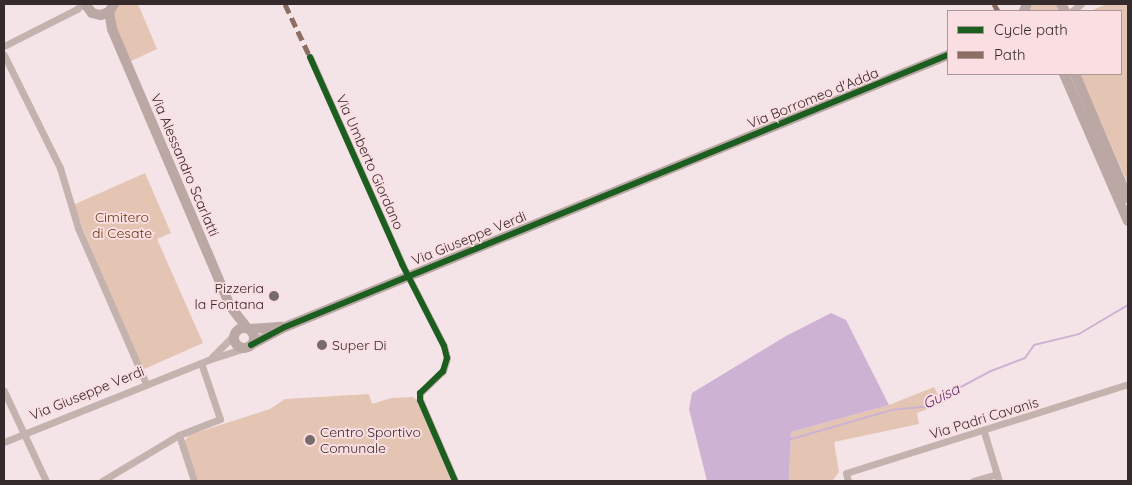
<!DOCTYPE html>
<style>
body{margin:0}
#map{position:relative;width:1132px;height:485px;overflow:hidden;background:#f5e4e7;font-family:Quicksand,sans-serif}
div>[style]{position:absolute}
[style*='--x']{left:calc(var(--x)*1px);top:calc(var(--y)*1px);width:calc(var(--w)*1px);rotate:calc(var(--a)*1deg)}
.green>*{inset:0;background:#e4c5b4}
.water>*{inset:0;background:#ceb2d4}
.stream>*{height:2px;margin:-1px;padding:0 1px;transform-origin:1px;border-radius:1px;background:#ceb2d4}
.street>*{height:7px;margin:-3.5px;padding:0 3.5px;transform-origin:3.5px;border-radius:3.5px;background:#c4b2af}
.secondary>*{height:10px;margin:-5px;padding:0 5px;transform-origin:5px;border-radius:5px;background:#bba8a5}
.secondary>.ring{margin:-5px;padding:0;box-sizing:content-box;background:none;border:10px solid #bba8a5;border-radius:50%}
.quiet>*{height:5px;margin-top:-2.5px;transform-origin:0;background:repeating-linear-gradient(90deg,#8d6e63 0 10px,transparent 0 15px)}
.cycleway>*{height:6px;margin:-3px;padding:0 3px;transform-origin:3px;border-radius:3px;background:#1b5e20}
.dots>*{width:14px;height:14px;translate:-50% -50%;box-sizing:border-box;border:2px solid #fbdee2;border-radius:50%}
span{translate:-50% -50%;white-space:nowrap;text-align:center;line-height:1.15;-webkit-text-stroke:4px #fbdee2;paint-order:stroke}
.street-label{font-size:14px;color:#352a2c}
.park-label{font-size:14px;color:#65370b}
.poi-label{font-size:14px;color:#352a2c}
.right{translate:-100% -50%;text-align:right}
.left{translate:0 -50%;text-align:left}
.water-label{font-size:15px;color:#562d67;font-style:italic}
.frame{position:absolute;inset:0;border:5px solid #352a2c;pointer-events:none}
.legend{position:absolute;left:947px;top:10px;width:175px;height:65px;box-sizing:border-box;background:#fbdee2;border:1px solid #ac9699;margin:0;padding:6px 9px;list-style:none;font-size:15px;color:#352a2c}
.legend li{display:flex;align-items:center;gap:10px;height:25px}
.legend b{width:25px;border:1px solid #ac9699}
</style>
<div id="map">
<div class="green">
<i style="clip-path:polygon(110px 4px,138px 4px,157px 49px,125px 64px)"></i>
<i style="clip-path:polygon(1033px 4px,1056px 4px,1060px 11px,1029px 11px)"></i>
<i style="clip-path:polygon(1107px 4px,1128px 4px,1128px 184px,1080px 74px,1121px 74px,1121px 11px,1090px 11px)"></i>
<i style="clip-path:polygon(145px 173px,171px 233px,157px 239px,203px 343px,142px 370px,73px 205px)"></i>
<i style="clip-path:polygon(934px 387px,943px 403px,917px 413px,919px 424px,834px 442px,839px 472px,832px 481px,789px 481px,791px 432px,889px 405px)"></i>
<i style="clip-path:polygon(369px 394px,372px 404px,391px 398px,413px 397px,417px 400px,452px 481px,198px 481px,184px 442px,189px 435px,270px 409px,285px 399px)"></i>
</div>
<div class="water">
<i style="clip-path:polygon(831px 313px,846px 320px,889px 405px,791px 432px,789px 481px,707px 481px,689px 409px,692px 393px,786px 336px)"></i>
</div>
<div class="stream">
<i style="--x:788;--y:440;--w:108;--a:-16.1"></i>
<i style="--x:892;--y:410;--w:31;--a:-6"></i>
<i style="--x:923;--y:407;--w:77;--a:-27.9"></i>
<i style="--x:991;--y:371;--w:36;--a:-21"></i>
<i style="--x:1025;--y:358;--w:16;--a:-55"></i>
<i style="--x:1034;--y:345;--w:46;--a:-13.7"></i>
<i style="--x:1079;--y:334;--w:57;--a:-30.6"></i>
</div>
<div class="street">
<i style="--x:1072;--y:11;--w:11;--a:-38"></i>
<i style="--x:4;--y:46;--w:82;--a:-26.9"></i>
<i style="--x:77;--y:9;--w:7;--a:-45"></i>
<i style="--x:4;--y:55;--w:126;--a:63.6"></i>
<i style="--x:60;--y:168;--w:63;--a:73.3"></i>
<i style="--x:78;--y:228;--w:170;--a:66.4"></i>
<i style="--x:310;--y:57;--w:227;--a:66"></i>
<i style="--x:402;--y:264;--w:92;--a:62.9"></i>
<i style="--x:444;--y:346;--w:12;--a:76"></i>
<i style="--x:447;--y:358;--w:14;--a:107"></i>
<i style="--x:443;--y:371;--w:32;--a:136"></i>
<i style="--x:420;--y:393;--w:7;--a:90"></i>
<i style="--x:420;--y:400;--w:88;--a:66.6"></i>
<i style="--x:212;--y:357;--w:30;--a:-45"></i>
<i style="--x:4;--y:391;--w:99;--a:65"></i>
<i style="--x:984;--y:432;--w:51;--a:73"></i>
<i style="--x:179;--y:435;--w:48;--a:71.9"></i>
<i style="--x:4;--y:442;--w:220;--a:-21.9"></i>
<i style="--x:208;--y:360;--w:39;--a:-18"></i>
<i style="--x:102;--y:481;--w:90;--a:-30.9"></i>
<i style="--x:179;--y:435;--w:44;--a:-21.3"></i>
<i style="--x:220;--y:419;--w:59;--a:-108.7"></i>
<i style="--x:848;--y:481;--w:8;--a:-104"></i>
<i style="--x:846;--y:473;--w:296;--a:-17.5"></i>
<i style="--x:973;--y:481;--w:25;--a:-16"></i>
</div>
<div class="secondary">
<i style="--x:85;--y:4;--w:11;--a:52"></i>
<i style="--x:92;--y:13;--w:9;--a:13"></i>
<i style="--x:101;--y:15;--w:9;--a:-21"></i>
<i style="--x:109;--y:12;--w:9;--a:-58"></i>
<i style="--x:1061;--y:4;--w:8;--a:60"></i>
<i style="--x:1024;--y:11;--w:8;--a:-67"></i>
<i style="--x:109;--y:12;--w:17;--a:80"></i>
<i style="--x:112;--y:29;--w:301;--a:66.9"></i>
<i style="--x:230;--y:306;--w:28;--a:52"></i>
<i style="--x:1064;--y:74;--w:160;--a:66.5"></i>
<i style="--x:1075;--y:74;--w:135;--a:66.9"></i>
<i class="ring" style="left:234px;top:328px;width:10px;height:10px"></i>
<i style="--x:250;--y:329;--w:32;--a:-4"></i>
<i style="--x:251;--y:345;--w:38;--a:-28"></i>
<i style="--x:285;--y:327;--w:717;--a:-22.31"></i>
</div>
<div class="quiet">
<i style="--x:285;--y:4;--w:59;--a:64.7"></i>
<i style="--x:994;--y:4;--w:8;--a:60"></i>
</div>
<div class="cycleway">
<i style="--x:310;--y:57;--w:227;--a:66"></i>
<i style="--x:402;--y:264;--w:92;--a:62.9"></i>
<i style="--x:444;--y:346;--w:12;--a:76"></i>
<i style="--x:447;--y:358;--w:14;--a:107"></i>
<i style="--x:443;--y:371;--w:32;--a:136"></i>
<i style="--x:420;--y:393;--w:7;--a:90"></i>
<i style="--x:420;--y:400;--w:88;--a:66.6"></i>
<i style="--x:251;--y:345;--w:38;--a:-28"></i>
<i style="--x:285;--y:327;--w:717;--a:-22.31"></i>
</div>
<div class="dots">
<i style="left:274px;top:296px;background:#786b6d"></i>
<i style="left:322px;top:345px;background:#786b6d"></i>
<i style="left:310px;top:440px;background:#786b6d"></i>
</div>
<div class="street-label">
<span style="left:813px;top:98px;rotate:-22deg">Via Borromeo d'Adda</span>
<span style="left:370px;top:162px;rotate:66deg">Via Umberto Giordano</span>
<span style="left:185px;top:165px;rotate:67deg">Via Alessandro Scarlatti</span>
<span style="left:469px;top:238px;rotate:-22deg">Via Giuseppe Verdi</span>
<span style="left:87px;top:393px;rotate:-22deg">Via Giuseppe Verdi</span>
<span style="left:984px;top:418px;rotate:-17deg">Via Padri Cavanis</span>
</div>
<div class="park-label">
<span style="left:122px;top:225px">Cimitero<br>di Cesate</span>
</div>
<div class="poi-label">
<span class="right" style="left:264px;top:296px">Pizzeria<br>la Fontana</span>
<span class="left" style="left:332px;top:345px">Super Di</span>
<span class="left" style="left:320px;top:440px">Centro Sportivo<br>Comunale</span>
</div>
<div class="water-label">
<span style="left:941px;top:396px;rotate:-26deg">Guisa</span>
</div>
<div class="frame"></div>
<ul class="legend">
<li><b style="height:6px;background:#1b5e20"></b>Cycle path</li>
<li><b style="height:6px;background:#8d6e63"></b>Path</li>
</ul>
</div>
